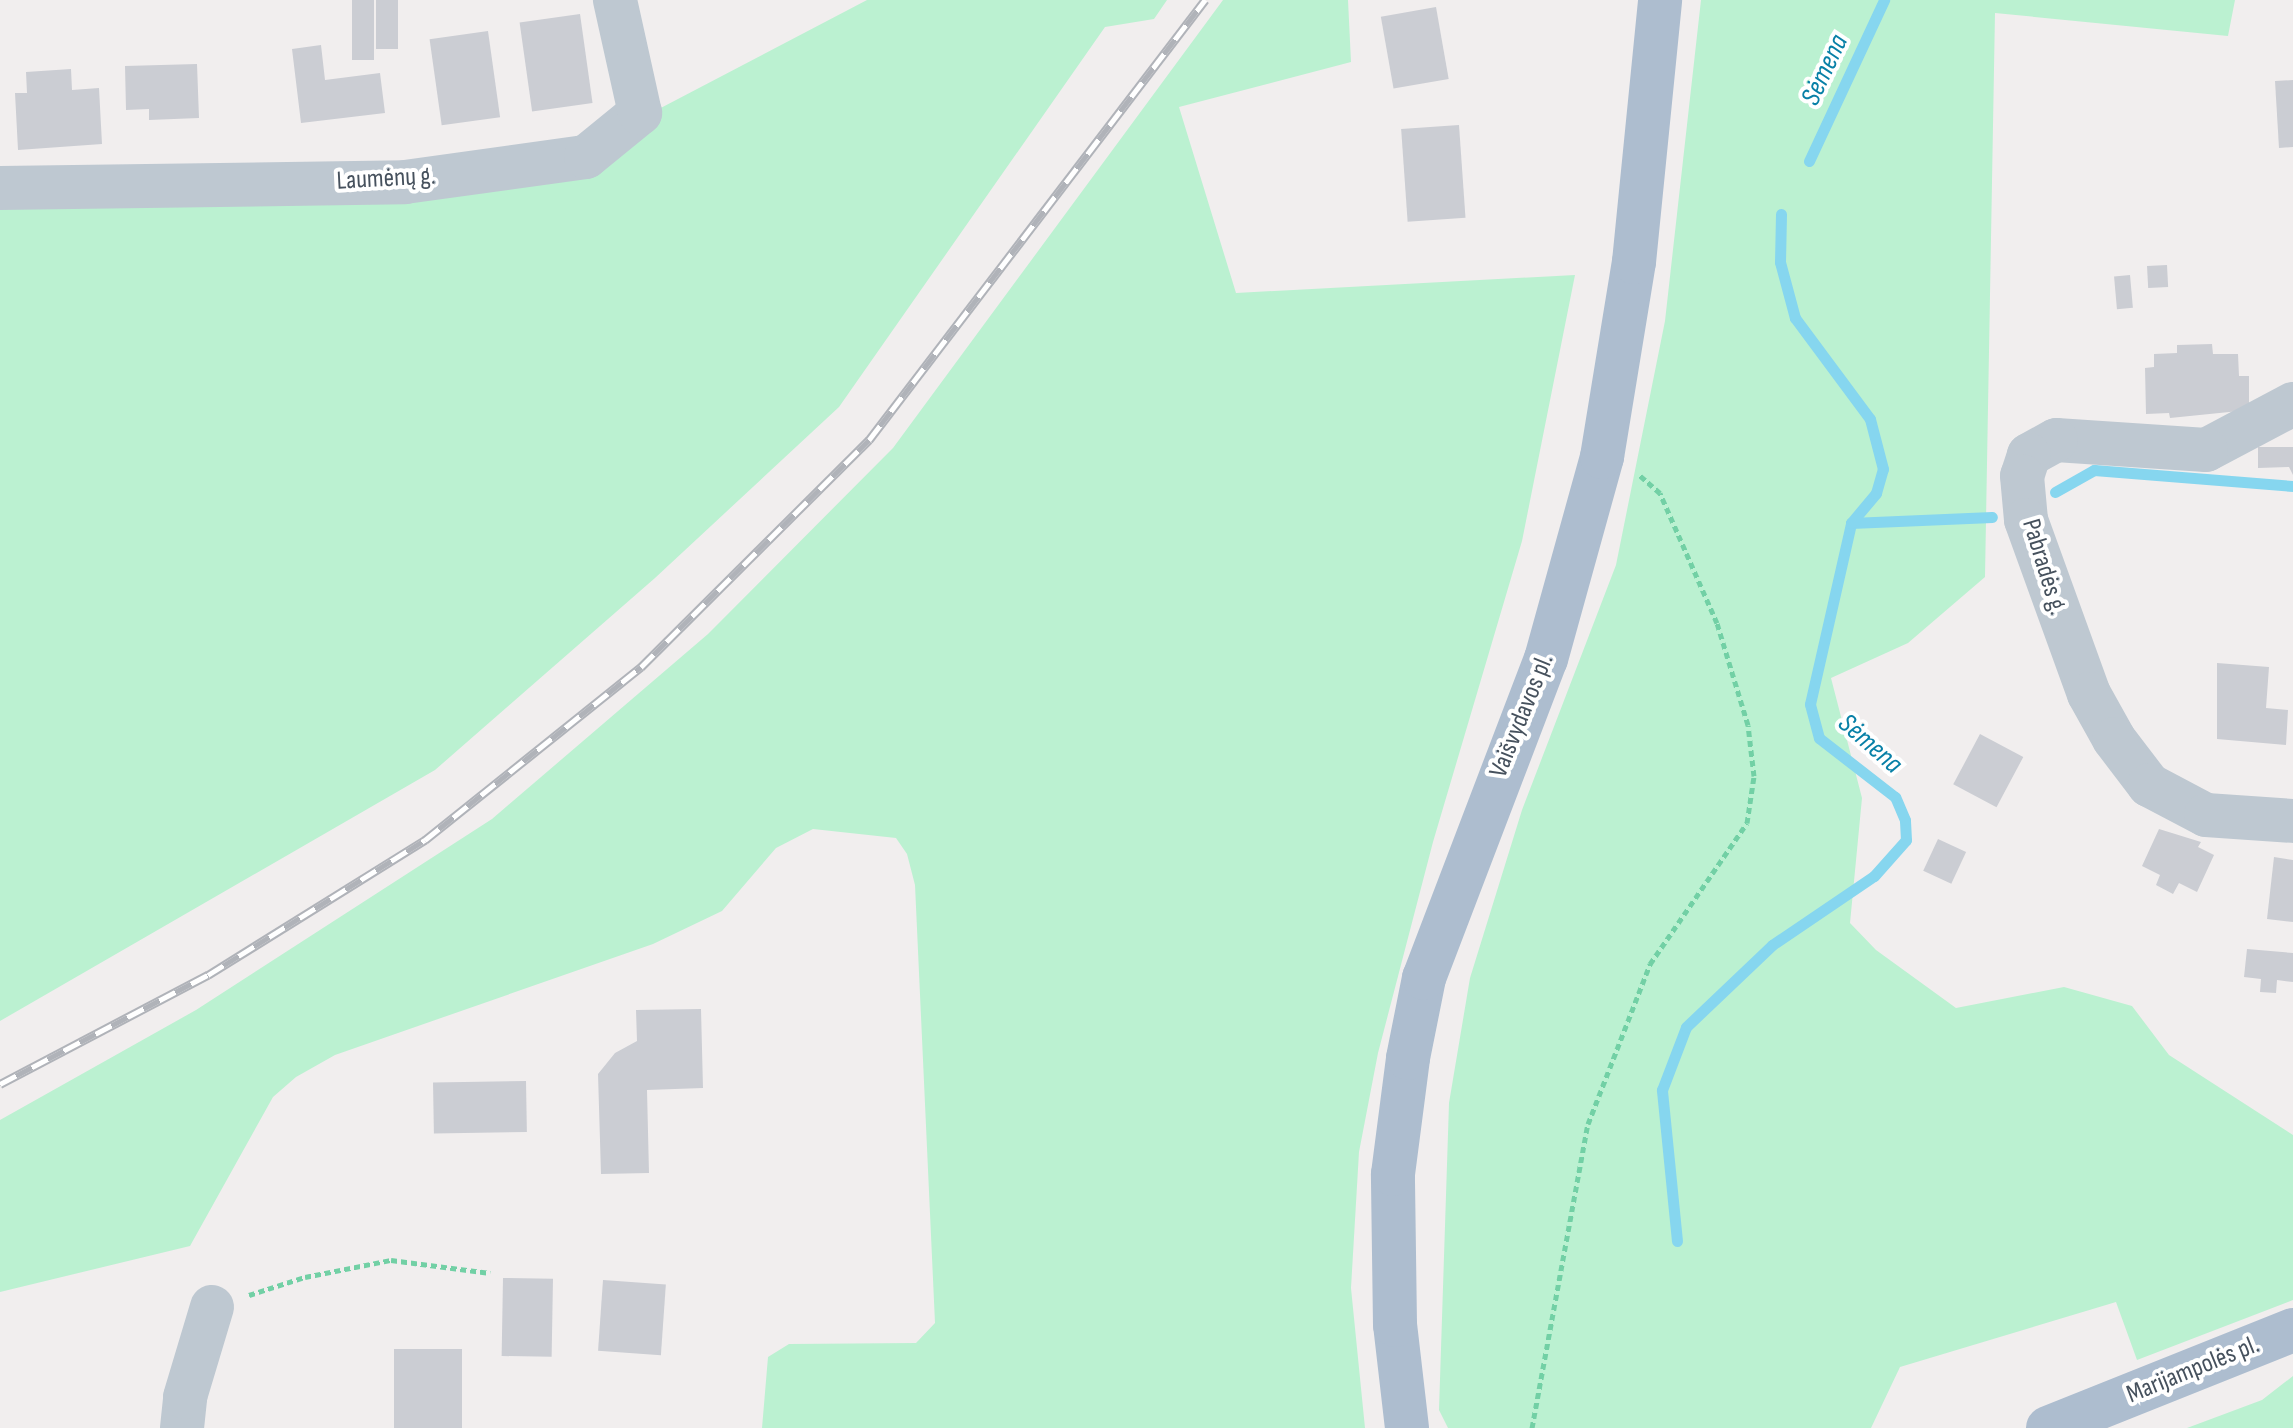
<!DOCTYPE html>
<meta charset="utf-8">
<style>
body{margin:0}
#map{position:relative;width:2293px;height:1428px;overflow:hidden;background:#f1eeee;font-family:"Sofia Sans Condensed",sans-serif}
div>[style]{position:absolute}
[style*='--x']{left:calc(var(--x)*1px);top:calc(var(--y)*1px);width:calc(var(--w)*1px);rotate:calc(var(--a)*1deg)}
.green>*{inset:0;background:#bbf1d1}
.stream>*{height:11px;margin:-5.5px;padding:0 5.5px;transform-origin:5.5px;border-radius:5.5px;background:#86d6ef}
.building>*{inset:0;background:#cbcdd3;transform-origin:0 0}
.path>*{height:5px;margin-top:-2.5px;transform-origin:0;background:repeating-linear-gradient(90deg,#72d0a5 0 6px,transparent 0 10px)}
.minor>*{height:44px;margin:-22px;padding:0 22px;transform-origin:22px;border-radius:22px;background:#bec8d1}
.major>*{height:44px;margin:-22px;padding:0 22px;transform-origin:22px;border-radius:22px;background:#adbdcf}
.rail>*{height:9px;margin-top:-4.5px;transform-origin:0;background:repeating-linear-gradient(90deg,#fff 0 18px,#b0b3b9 0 36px);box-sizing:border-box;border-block:2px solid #b0b3b9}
span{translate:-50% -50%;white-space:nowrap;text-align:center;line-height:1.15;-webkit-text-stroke:8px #fff;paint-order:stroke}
.street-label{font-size:26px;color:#46515d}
.water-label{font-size:28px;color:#0880a7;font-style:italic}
</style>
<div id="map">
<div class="green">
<i style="clip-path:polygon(867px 0,1167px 0,1154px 19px,1105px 27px,839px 407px,655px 578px,435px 770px,0 1021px,0 204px,375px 201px,655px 111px)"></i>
<i style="clip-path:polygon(1223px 0,1348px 0,1351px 62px,1179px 107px,1236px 293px,1575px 275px,1522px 541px,1433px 842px,1378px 1053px,1359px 1152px,1351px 1288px,1365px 1428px,762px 1428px,768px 1357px,789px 1344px,916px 1343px,935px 1323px,915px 885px,907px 854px,896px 838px,813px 829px,776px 848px,722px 911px,653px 944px,335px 1055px,296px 1077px,273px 1097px,190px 1246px,0 1292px,0 1120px,196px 1010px,492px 819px,708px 634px,893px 448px)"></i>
<i style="clip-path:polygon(1701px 0,2235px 0,2228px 36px,1995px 13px,1985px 577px,1908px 643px,1831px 678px,1862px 798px,1850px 923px,1876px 950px,1956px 1008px,2064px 987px,2132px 1006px,2169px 1055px,2293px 1135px,2293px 1300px,2137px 1360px,2116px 1302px,1900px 1367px,1871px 1428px,1448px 1428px,1439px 1410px,1449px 1103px,1470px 978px,1522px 810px,1616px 565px,1665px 321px)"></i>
<i style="clip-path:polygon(2293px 1376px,2293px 1428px,2187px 1428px,2262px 1400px)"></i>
</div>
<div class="stream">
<i style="--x:1809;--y:161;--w:178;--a:-65"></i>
<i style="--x:2055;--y:492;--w:45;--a:-29.4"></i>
<i style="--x:2094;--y:470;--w:200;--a:4.6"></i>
<i style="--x:1851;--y:523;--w:141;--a:-2.4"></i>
<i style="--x:1677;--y:1241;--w:152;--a:-95.7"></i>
<i style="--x:1662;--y:1090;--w:67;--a:-69.1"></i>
<i style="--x:1686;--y:1027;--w:119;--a:-43.6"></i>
<i style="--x:1772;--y:945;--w:123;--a:-34.1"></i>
<i style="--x:1874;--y:876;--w:48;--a:-48.4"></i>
<i style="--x:1906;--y:840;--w:20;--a:-93"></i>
<i style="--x:1905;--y:820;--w:25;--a:-113"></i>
<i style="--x:1895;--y:797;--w:96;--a:-142.2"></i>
<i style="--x:1819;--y:738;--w:35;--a:-105"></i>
<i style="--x:1810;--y:704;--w:186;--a:-77.2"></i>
<i style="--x:1851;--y:523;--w:39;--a:-50"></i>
<i style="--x:1876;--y:493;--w:25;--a:-74"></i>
<i style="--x:1883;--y:469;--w:52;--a:-104.6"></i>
<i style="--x:1870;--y:419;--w:126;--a:-126.6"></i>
<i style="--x:1795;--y:318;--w:58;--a:-105"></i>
<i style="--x:1780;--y:262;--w:48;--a:-88.8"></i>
</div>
<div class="building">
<i style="left:352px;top:0;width:22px;height:60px"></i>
<i style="left:376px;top:0;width:22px;height:49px"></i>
<i style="left:1436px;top:7px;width:73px;height:56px;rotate:80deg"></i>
<i style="left:580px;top:14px;width:90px;height:61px;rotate:82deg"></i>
<i style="left:488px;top:31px;width:87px;height:59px;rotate:82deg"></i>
<i style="clip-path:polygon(321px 45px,325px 80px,380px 73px,385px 113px,301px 123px,292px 49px)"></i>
<i style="clip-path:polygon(197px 64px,199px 118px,149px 120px,149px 109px,126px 110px,125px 66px)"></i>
<i style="clip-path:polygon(71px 69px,72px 90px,99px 88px,102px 144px,18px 150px,15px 93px,27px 93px,26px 72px)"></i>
<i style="clip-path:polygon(2293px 80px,2293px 147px,2279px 148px,2275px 81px)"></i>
<i style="left:1459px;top:125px;width:93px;height:58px;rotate:86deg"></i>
<i style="left:2167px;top:265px;width:22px;height:20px;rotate:87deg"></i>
<i style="left:2130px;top:275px;width:33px;height:16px;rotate:85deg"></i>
<i style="clip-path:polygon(2212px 344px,2213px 354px,2238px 354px,2239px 376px,2249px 376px,2249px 410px,2170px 418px,2169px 413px,2146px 414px,2145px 368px,2154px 367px,2154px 354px,2177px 353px,2177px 345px)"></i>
<i style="clip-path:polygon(2258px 447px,2293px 447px,2293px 475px,2289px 467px,2258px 468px)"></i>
<i style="clip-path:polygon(2217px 663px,2269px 667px,2266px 708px,2288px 710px,2286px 745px,2217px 739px)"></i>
<i style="left:1980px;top:734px;width:49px;height:57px;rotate:28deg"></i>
<i style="clip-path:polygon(2159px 829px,2201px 842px,2198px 847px,2214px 855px,2197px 892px,2179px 883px,2173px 894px,2156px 885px,2160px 875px,2142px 866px)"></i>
<i style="left:1938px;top:839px;width:31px;height:35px;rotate:25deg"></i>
<i style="clip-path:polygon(2274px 857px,2293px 860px,2293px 922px,2267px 919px)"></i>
<i style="clip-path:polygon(2247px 949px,2293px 953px,2293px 982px,2277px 980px,2276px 993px,2260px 992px,2261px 979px,2244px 977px)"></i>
<i style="clip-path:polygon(701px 1009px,703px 1088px,647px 1090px,649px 1173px,601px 1174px,598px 1074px,615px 1053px,637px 1041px,636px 1010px)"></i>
<i style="left:526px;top:1081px;width:51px;height:93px;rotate:89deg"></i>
<i style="left:503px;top:1278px;width:50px;height:78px;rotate:1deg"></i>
<i style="left:603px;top:1280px;width:63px;height:71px;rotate:4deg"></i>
<i style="left:394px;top:1349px;width:68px;height:79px"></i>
</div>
<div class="path">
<i style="--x:249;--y:1295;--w:59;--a:-17.8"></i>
<i style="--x:305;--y:1277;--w:88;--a:-11.2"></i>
<i style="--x:391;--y:1260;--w:100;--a:7.5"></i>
<i style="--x:1532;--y:1428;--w:309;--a:-79.6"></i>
<i style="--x:1588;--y:1124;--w:172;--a:-68.8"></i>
<i style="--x:1650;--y:964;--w:171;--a:-55.5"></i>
<i style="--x:1747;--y:823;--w:48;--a:-81.5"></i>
<i style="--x:1754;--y:776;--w:51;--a:-96.7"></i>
<i style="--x:1748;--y:725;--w:107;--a:-106.9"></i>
<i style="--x:1717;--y:623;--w:142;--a:-113.7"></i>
<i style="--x:1660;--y:493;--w:29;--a:-139"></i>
</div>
<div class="minor">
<i style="--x:0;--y:188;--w:405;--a:-0.8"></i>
<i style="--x:405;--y:182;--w:183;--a:-7.9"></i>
<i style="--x:586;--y:157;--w:70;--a:-39.2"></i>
<i style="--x:640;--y:113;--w:116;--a:-102.5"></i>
<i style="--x:2293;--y:404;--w:98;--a:152.1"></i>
<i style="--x:2206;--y:450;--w:150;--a:-176.2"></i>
<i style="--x:2056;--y:440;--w:31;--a:151"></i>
<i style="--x:2029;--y:455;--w:22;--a:108"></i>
<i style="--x:2022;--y:476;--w:44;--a:84.8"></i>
<i style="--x:2026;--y:520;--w:185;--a:70.1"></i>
<i style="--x:2089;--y:694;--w:51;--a:60.9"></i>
<i style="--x:2114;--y:739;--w:58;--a:52.7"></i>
<i style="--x:2149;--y:785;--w:64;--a:27.8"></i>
<i style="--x:2206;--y:815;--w:87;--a:3.9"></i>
<i style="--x:182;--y:1428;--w:31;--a:-84"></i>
<i style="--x:185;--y:1397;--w:94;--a:-73.3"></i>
</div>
<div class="major">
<i style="--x:1407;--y:1428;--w:104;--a:-96.6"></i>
<i style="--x:1395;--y:1325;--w:151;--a:-90.8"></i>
<i style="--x:1393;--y:1174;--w:117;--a:-82.6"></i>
<i style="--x:1408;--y:1058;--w:82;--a:-78.7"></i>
<i style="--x:1424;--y:978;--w:342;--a:-69.1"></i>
<i style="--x:1546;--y:659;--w:210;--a:-74.5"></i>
<i style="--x:1602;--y:457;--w:198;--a:-80.7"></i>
<i style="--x:1634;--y:262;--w:263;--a:-84.3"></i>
<i style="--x:2048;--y:1428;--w:264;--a:-21.8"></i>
</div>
<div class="rail">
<i style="--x:0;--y:1084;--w:235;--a:-27.7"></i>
<i style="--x:208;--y:975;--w:256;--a:-31.9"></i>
<i style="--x:425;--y:840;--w:277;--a:-38.7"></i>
<i style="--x:641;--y:667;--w:322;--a:-44.9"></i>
<i style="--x:869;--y:440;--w:554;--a:-52.63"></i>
</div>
<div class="street-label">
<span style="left:386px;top:179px;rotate:-3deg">Laumėnų g.</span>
<span style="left:2044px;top:567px;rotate:73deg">Pabradės g.</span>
<span style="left:1522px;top:716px;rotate:-68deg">Vaišvydavos pl.</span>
<span style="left:2193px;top:1370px;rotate:-22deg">Marijampolės pl.</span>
</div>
<div class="water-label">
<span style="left:1825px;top:70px;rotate:-65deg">Sėmena</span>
<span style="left:1870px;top:744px;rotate:41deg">Sėmena</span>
</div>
</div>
